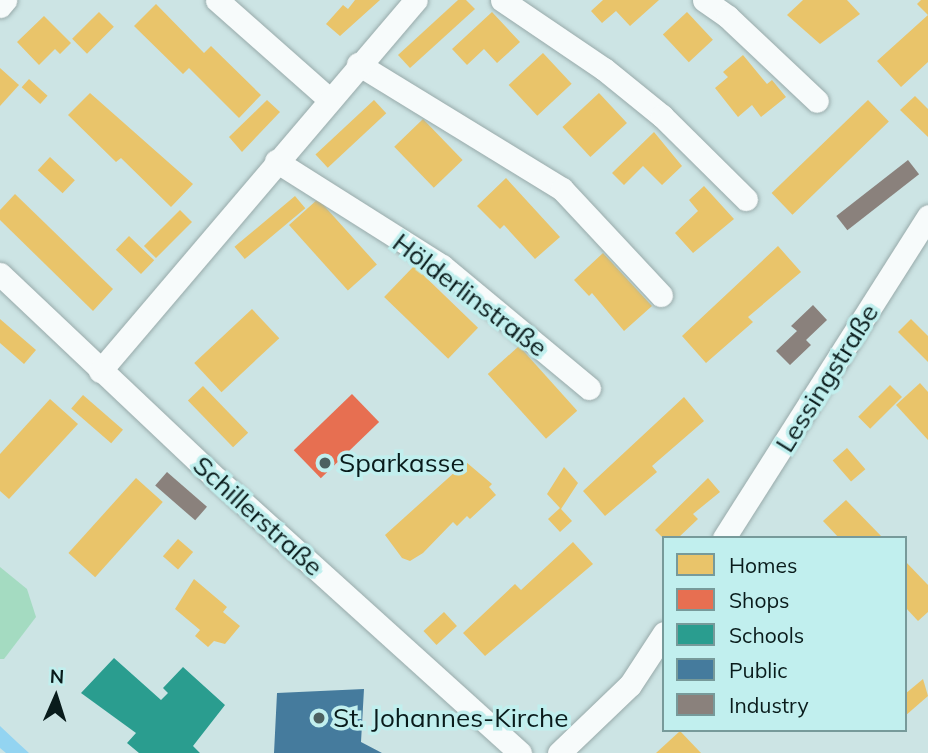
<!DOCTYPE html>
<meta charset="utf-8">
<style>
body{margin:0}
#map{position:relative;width:928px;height:753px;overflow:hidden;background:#cce4e4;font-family:Mulish,sans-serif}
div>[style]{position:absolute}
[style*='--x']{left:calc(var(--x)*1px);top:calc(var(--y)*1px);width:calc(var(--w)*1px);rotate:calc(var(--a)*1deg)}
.green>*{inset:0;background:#a4dbc1}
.water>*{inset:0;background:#93d4f1}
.homes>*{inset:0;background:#e9c46a;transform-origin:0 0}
.shops>*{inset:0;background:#e76f51;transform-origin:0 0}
.schools>*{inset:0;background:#2a9d8f}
.public>*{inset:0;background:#457b9d}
.industry>*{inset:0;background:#8a817c;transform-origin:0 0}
.roads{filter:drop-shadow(0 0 2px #98aaaa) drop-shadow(0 0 2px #98aaaa)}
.street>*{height:23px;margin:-11.5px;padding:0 11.5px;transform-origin:11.5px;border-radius:11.5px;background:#f7fbfb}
.dots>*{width:19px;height:19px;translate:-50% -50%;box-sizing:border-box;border:4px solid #c1efee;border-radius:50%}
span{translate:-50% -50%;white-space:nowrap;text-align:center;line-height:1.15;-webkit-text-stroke:7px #c1efee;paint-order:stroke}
.street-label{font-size:26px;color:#091b1b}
.poi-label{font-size:26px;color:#091b1b}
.left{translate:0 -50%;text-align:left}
.legend{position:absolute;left:662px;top:536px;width:245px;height:196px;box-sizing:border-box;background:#c1efee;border:2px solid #779a9a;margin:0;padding:9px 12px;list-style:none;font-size:21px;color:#091b1b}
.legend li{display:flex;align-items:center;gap:14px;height:35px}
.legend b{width:35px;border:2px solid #779a9a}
.north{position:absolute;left:21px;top:662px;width:70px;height:70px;-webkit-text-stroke:5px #c1efee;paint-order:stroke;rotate:3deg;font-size:19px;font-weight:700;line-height:28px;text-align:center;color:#091b1b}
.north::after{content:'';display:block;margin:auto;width:24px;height:32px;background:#091b1b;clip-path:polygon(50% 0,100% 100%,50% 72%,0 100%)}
</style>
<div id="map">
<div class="green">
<i style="clip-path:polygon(0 567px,27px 589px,36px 617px,4px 659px,0 659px)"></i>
</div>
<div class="water">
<i style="clip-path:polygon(0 726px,17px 742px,29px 753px,6px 753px,0 748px)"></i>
</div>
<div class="homes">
<i style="clip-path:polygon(355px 0,380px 0,340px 36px,326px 24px,343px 5px,348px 9px)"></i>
<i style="clip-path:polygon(458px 0,466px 0,475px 9px,410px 68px,398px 55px)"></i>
<i style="clip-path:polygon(603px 0,659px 0,630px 26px,616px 11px,602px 23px,591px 11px)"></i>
<i style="clip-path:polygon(803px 0,847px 0,860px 14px,820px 44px,787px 15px)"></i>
<i style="clip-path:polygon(921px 0,928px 0,928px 62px,901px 87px,877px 61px,928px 15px,917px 4px)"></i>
<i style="clip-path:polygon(156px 4px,204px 53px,211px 46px,261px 95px,239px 118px,189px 68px,183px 74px,134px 26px)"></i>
<i style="left:99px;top:12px;width:21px;height:38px;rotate:45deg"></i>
<i style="clip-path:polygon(492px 12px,520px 42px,497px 63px,484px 49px,467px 65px,452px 49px)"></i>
<i style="left:687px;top:12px;width:38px;height:33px;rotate:47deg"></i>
<i style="clip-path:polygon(44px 16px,71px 43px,60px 54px,55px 49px,39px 65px,17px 42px)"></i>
<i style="left:543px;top:53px;width:42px;height:47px;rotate:47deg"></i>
<i style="clip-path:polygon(743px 55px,767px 84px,772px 80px,786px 97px,761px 117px,752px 105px,738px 117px,715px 88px,728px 77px,723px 72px)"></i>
<i style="clip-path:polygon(0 68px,19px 85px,0 106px)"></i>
<i style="left:29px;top:79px;width:25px;height:11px;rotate:42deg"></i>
<i style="clip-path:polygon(90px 93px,193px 184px,171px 207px,121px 158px,116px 162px,68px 115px)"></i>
<i style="left:599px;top:93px;width:41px;height:50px;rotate:47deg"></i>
<i style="clip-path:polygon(915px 96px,928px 109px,928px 137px,900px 110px)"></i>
<i style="clip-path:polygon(267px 100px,280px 112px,242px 152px,229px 137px)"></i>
<i style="left:374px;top:100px;width:18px;height:80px;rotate:47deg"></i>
<i style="left:868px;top:100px;width:30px;height:134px;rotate:46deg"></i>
<i style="left:423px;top:119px;width:57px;height:40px;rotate:46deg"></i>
<i style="clip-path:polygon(654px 132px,682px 166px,662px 185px,643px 166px,624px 185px,612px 173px)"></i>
<i style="left:50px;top:157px;width:34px;height:18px;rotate:43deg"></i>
<i style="clip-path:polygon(506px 178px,560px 237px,535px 259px,504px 225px,500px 229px,477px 206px)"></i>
<i style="clip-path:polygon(704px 186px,734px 219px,693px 253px,675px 233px,698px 211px,689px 200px)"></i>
<i style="clip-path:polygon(15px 194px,113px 289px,93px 311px,0 220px,0 210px)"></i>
<i style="left:295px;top:196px;width:16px;height:79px;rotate:50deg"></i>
<i style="left:318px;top:199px;width:88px;height:39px;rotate:48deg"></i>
<i style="left:180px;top:210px;width:17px;height:51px;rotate:45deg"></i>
<i style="left:129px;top:236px;width:35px;height:19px;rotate:44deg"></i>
<i style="clip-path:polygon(778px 246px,801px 272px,748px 317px,753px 322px,706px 363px,682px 336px)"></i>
<i style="clip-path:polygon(603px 253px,652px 306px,624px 331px,592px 293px,589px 296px,574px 280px)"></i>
<i style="left:414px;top:266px;width:89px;height:43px;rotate:44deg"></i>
<i style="left:252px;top:309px;width:40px;height:79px;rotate:47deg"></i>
<i style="clip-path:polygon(0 319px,36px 350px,24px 364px,0 343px)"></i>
<i style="clip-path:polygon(911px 319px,928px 336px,928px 362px,898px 332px)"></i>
<i style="left:519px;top:346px;width:87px;height:42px;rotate:48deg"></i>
<i style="clip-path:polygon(920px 383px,928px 392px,928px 440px,896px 405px)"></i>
<i style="left:890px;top:385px;width:17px;height:45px;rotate:45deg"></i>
<i style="left:203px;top:386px;width:65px;height:21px;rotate:46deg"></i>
<i style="left:83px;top:395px;width:53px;height:18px;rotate:41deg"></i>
<i style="clip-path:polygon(684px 397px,704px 421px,652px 466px,657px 472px,605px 516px,583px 491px)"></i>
<i style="clip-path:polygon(50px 399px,78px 424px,9px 499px,0 491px,0 454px)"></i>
<i style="left:847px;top:448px;width:28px;height:19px;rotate:49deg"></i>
<i style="clip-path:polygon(466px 462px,492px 484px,489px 487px,496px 495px,470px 519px,467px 516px,457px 526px,453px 522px,423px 553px,410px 561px,402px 558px,385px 535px)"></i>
<i style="clip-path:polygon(564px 467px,578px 483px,561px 509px,572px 521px,560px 532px,548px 519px,560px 508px,547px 494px)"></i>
<i style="left:136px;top:478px;width:36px;height:101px;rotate:42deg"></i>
<i style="clip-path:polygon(708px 478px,720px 492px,693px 514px,698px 519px,678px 538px,663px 538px,655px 530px)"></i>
<i style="clip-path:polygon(846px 500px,883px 538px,839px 538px,823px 521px)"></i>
<i style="left:178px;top:539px;width:20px;height:23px;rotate:41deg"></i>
<i style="clip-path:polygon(573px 542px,593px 564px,485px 656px,463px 633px,515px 584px,521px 590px)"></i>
<i style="clip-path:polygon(905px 561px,928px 585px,928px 612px,918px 621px,905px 607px)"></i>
<i style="clip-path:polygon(194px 579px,227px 607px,223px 612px,240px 626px,225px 644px,214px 641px,208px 647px,195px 636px,200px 630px,175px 609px)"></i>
<i style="left:444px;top:612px;width:19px;height:28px;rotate:47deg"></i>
<i style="clip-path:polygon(923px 679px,928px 696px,905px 716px,905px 694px)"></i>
<i style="clip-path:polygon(680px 731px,701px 753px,656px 753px)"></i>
</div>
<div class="shops">
<i style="left:352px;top:394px;width:39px;height:81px;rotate:46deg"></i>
</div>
<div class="schools">
<i style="clip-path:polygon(114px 658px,161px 700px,168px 693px,163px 688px,183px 667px,225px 705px,193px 746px,200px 753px,139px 753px,127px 743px,136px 733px,81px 693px)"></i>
</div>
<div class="public">
<i style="clip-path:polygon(364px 689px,361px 742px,382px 753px,274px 753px,277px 693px)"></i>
</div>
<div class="industry">
<i style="left:908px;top:160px;width:18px;height:91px;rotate:52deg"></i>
<i style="clip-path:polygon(813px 305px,827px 320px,806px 340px,811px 345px,790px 365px,776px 351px,797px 331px,791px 326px)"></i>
<i style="left:167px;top:472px;width:53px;height:18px;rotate:41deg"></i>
</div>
<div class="roads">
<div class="street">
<i style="--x:217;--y:0;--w:151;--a:41.5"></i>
<i style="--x:502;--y:0;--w:123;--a:34.1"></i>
<i style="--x:604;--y:69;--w:75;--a:39"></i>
<i style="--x:662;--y:116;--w:118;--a:44.7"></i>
<i style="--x:704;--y:0;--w:29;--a:35"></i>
<i style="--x:728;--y:17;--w:122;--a:43.3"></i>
<i style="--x:0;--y:6;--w:8;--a:-50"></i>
<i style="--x:358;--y:64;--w:239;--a:31.5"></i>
<i style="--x:562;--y:189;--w:145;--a:47"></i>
<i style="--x:276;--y:161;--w:196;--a:32.3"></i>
<i style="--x:442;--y:266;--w:191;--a:39.7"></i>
<i style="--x:0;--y:274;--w:300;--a:43.4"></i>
<i style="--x:218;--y:480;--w:407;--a:42.1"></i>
<i style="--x:100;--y:371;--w:487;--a:-49.6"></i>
<i style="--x:724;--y:538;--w:381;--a:-57.6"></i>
<i style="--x:559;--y:753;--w:98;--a:-43.8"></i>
<i style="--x:630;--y:685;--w:62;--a:-56.8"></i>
</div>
</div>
<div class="dots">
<i style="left:325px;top:463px;background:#4d6161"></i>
<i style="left:319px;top:718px;background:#4d6161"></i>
</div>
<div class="street-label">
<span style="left:470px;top:295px;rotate:37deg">Hölderlinstraße</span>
<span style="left:827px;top:378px;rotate:-58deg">Lessingstraße</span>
<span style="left:258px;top:516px;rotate:42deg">Schillerstraße</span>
</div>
<div class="poi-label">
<span class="left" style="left:339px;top:463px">Sparkasse</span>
<span class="left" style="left:333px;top:718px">St. Johannes-Kirche</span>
</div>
<ul class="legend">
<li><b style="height:19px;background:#e9c46a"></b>Homes</li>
<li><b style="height:19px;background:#e76f51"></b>Shops</li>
<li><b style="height:19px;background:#2a9d8f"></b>Schools</li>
<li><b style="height:19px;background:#457b9d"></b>Public</li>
<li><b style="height:19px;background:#8a817c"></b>Industry</li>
</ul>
<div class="north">N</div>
</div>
